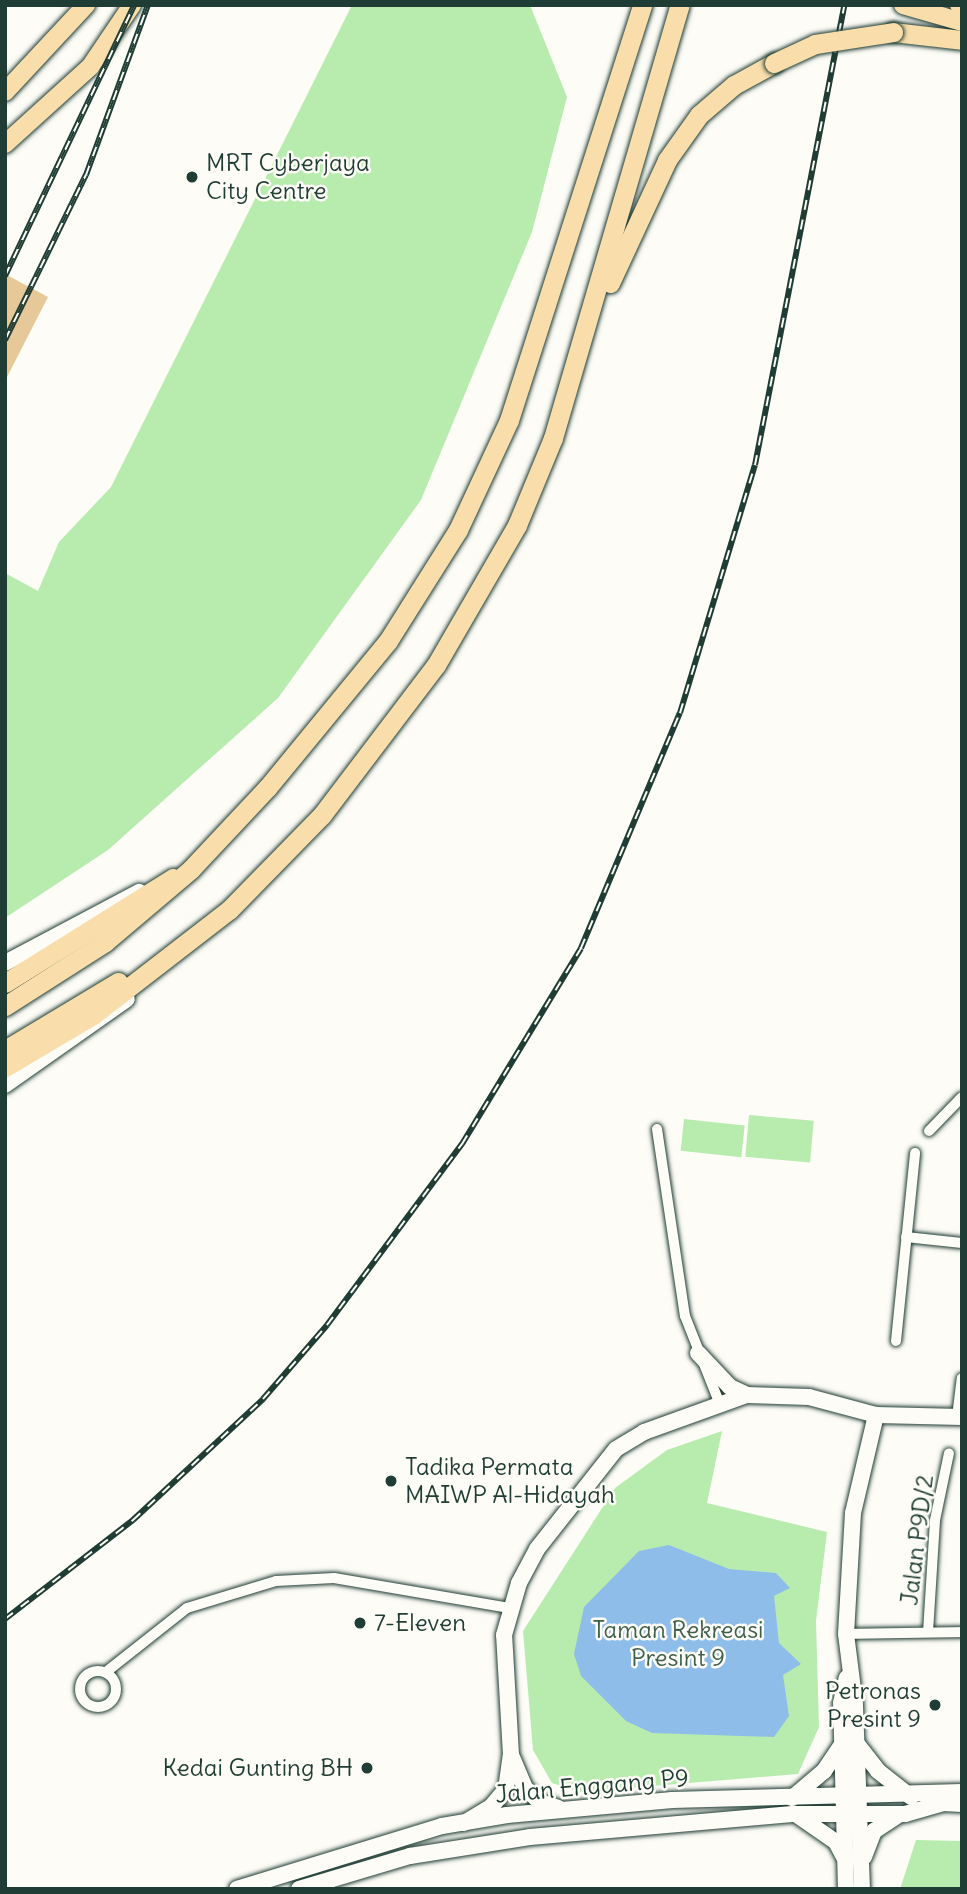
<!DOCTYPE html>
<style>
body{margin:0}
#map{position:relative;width:967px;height:1894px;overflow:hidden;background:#fdfcf7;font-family:Delius,sans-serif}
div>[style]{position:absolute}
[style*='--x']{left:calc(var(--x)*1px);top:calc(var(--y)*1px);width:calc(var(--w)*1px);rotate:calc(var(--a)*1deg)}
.green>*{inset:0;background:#b7ecae;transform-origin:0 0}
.water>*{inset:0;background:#8fbde9}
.building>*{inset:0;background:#e6c899}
.roads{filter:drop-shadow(0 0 2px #1f3d34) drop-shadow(0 0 2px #1f3d34)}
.street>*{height:10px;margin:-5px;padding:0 5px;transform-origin:5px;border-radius:5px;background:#fdfcf7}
.street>.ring{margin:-5px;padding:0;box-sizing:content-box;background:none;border:10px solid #fdfcf7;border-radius:50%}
.secondary>*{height:16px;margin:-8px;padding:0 8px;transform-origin:8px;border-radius:8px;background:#fdfcf7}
.primary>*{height:18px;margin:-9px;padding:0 9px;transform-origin:9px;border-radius:9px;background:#f9deab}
.highway>*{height:19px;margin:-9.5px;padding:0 9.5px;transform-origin:9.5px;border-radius:9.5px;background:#f9deab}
.rail>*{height:6px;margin-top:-3px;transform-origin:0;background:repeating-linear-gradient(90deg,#fdfcf7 0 10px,#1f3d34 0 20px);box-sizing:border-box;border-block:2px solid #1f3d34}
.bridges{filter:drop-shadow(0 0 2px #1f3d34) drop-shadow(0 0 2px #1f3d34)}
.highway-bridge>*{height:19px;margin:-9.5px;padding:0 9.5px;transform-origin:9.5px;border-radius:9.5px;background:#f9deab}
.dots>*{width:19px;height:19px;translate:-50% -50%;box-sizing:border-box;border:4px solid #fdfcf7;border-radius:50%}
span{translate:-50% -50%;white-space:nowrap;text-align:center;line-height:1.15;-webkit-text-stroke:5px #fdfcf7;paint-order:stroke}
.poi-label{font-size:24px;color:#1f3d34}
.left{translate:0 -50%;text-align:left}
.right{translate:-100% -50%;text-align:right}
.street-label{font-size:24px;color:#1f3d34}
.park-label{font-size:24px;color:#3d604c}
.frame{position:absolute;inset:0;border:7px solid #1f3d34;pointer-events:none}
</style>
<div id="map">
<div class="green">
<i style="clip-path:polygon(352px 5px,530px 5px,567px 97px,532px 232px,421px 500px,278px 698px,108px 850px,5px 918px,5px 573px,38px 591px,59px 542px,111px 487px)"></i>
<i style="left:749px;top:1115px;width:65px;height:42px;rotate:5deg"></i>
<i style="left:684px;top:1119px;width:61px;height:32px;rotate:6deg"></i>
<i style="clip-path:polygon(722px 1431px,707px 1503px,827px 1532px,816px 1621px,819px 1727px,798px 1774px,580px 1792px,552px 1783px,533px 1750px,523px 1631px,615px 1488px,667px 1450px)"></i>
<i style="clip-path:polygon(916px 1840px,962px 1841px,962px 1889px,900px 1889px)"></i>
</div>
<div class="water">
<i style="clip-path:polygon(669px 1545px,729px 1569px,776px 1573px,790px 1588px,774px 1596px,779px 1643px,801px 1664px,783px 1675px,789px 1716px,774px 1737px,652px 1733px,626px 1721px,581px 1676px,574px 1654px,584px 1607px,639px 1551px)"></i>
</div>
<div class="building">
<i style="clip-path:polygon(5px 274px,48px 297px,5px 381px)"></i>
</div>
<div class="roads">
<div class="street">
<i style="--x:657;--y:1129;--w:189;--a:81.5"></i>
<i style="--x:685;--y:1316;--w:92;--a:68.4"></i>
<i style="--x:929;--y:1131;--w:47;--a:-45.9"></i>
<i style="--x:906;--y:1237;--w:56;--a:6.1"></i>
<i style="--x:896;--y:1341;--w:189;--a:-84.2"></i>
<i style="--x:957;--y:1417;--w:39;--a:-83"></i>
<i style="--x:928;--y:1632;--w:112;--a:-86.4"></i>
<i style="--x:935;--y:1520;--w:68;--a:-78.2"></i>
<i style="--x:846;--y:1634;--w:116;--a:-1"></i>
<i class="ring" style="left:80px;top:1671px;width:26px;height:26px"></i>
<i style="--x:106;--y:1672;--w:103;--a:-38.3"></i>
<i style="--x:187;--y:1608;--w:93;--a:-16.9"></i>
<i style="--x:276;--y:1581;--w:58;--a:-3"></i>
<i style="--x:334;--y:1578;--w:178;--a:9.7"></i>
</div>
<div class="secondary">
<i style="--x:5;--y:963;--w:152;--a:-27.9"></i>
<i style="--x:5;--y:1085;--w:149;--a:-35.2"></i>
<i style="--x:698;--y:1353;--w:47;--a:46.7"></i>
<i style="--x:730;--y:1387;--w:19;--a:25"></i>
<i style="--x:857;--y:1744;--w:34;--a:52"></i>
<i style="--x:878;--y:1771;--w:42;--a:38.2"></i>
<i style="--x:511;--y:1755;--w:36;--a:67"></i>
<i style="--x:525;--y:1788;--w:21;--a:43"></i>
<i style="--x:540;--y:1802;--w:19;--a:18"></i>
<i style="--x:792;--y:1798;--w:42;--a:-40.2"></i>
<i style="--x:824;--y:1771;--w:32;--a:-56"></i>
<i style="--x:797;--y:1815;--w:47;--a:34.7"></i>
<i style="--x:836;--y:1842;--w:17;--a:62"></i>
<i style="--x:464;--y:1823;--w:31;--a:-31"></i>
<i style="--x:491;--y:1807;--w:23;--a:-50"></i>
<i style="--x:506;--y:1789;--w:34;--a:-82"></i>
<i style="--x:511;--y:1755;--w:120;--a:-93.3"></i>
<i style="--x:504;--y:1635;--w:54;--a:-73.9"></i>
<i style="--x:519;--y:1583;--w:38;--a:-62"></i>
<i style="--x:537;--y:1549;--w:127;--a:-51.7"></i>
<i style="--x:616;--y:1449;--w:33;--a:-31"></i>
<i style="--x:644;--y:1432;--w:109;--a:-19.8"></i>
<i style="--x:747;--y:1395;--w:62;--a:1.8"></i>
<i style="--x:809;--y:1397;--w:69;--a:15"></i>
<i style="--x:876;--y:1415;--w:86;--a:1.3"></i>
<i style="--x:864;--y:1857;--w:28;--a:-69"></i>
<i style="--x:874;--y:1831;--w:30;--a:-33"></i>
<i style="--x:237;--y:1889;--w:214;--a:-17.1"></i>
<i style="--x:442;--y:1826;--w:66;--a:-9.6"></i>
<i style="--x:507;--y:1815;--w:166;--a:-5.2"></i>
<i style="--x:672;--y:1800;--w:290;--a:-1.6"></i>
<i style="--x:299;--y:1889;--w:116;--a:-16.6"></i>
<i style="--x:410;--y:1856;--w:121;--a:-9"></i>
<i style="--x:530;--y:1837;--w:266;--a:-5"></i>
<i style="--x:795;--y:1814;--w:110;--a:0"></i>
<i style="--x:905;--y:1814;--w:40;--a:-16"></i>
<i style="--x:943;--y:1803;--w:19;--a:3"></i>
<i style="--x:846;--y:1889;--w:186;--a:-91.5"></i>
<i style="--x:841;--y:1703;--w:26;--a:-77"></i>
<i style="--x:862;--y:1889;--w:184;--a:-92.2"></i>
<i style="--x:855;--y:1705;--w:72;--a:-97.2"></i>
<i style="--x:846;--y:1634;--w:121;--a:-86.7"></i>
<i style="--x:853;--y:1513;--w:101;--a:-76.8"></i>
</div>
<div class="primary">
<i style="--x:903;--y:5;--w:61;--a:16.1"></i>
<i style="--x:959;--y:5;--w:3;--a:18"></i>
<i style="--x:5;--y:92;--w:119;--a:-47"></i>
<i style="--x:5;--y:144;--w:115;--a:-42.2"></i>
<i style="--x:90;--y:67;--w:75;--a:-55.9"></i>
</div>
<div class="highway">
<i style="--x:893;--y:32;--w:69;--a:6.6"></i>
<i style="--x:610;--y:283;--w:136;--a:-65.1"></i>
<i style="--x:667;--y:160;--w:55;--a:-54.6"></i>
<i style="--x:699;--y:115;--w:46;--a:-40.6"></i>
<i style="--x:734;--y:85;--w:46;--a:-28.8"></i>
<i style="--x:5;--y:983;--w:198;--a:-32"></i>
<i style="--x:5;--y:1006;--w:119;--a:-32.6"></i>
<i style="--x:105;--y:942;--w:113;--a:-40.3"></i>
<i style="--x:191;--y:869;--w:112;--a:-46.8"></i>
<i style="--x:268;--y:787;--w:189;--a:-50.6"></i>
<i style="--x:388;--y:641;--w:131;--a:-57.8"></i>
<i style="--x:458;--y:530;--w:121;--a:-65.1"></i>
<i style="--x:509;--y:420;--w:436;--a:-72.2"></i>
<i style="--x:5;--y:1050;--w:132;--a:-31"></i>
<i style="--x:5;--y:1067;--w:102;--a:-30.6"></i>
<i style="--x:93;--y:1015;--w:172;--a:-37.7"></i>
<i style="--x:229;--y:910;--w:133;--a:-45.6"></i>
<i style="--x:322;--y:815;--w:188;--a:-52.8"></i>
<i style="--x:436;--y:665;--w:162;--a:-59.9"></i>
<i style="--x:517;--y:525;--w:94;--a:-67.5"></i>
<i style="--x:553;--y:438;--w:451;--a:-73.7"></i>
</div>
</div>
<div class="rail">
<i style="--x:5;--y:276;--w:300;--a:-64.5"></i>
<i style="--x:5;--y:340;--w:184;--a:-63.9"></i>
<i style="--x:86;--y:175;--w:181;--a:-70"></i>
<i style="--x:5;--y:1619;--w:162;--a:-37.7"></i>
<i style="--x:133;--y:1520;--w:178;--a:-42.9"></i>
<i style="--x:263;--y:1399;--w:98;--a:-49.1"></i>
<i style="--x:327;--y:1325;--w:226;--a:-53.3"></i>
<i style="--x:462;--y:1144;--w:229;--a:-58.7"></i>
<i style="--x:581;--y:948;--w:255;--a:-67.2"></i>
<i style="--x:680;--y:713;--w:259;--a:-73.2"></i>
<i style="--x:755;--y:465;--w:469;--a:-79"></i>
</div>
<div class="bridges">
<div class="highway-bridge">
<i style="--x:774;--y:63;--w:45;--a:-24.9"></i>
<i style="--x:815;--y:44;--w:79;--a:-8.7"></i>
</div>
</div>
<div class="dots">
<i style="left:192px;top:177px;background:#1f3d34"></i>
<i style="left:391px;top:1481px;background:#1f3d34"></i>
<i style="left:360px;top:1623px;background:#1f3d34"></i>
<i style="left:935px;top:1705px;background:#1f3d34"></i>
<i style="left:367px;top:1768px;background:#1f3d34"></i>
</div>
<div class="poi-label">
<span class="left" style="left:206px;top:177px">MRT Cyberjaya<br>City Centre</span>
<span class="left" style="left:405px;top:1481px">Tadika Permata<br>MAIWP Al-Hidayah</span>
<span class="left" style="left:374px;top:1623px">7-Eleven</span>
<span class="right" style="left:921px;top:1705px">Petronas<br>Presint 9</span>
<span class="right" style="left:353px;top:1768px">Kedai Gunting BH</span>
</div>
<div class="street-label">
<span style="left:917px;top:1540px;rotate:-83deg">Jalan P9D/2</span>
<span style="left:592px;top:1786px;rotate:-5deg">Jalan Enggang P9</span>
</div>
<div class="park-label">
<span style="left:678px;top:1644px">Taman Rekreasi<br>Presint 9</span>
</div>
<div class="frame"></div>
</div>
